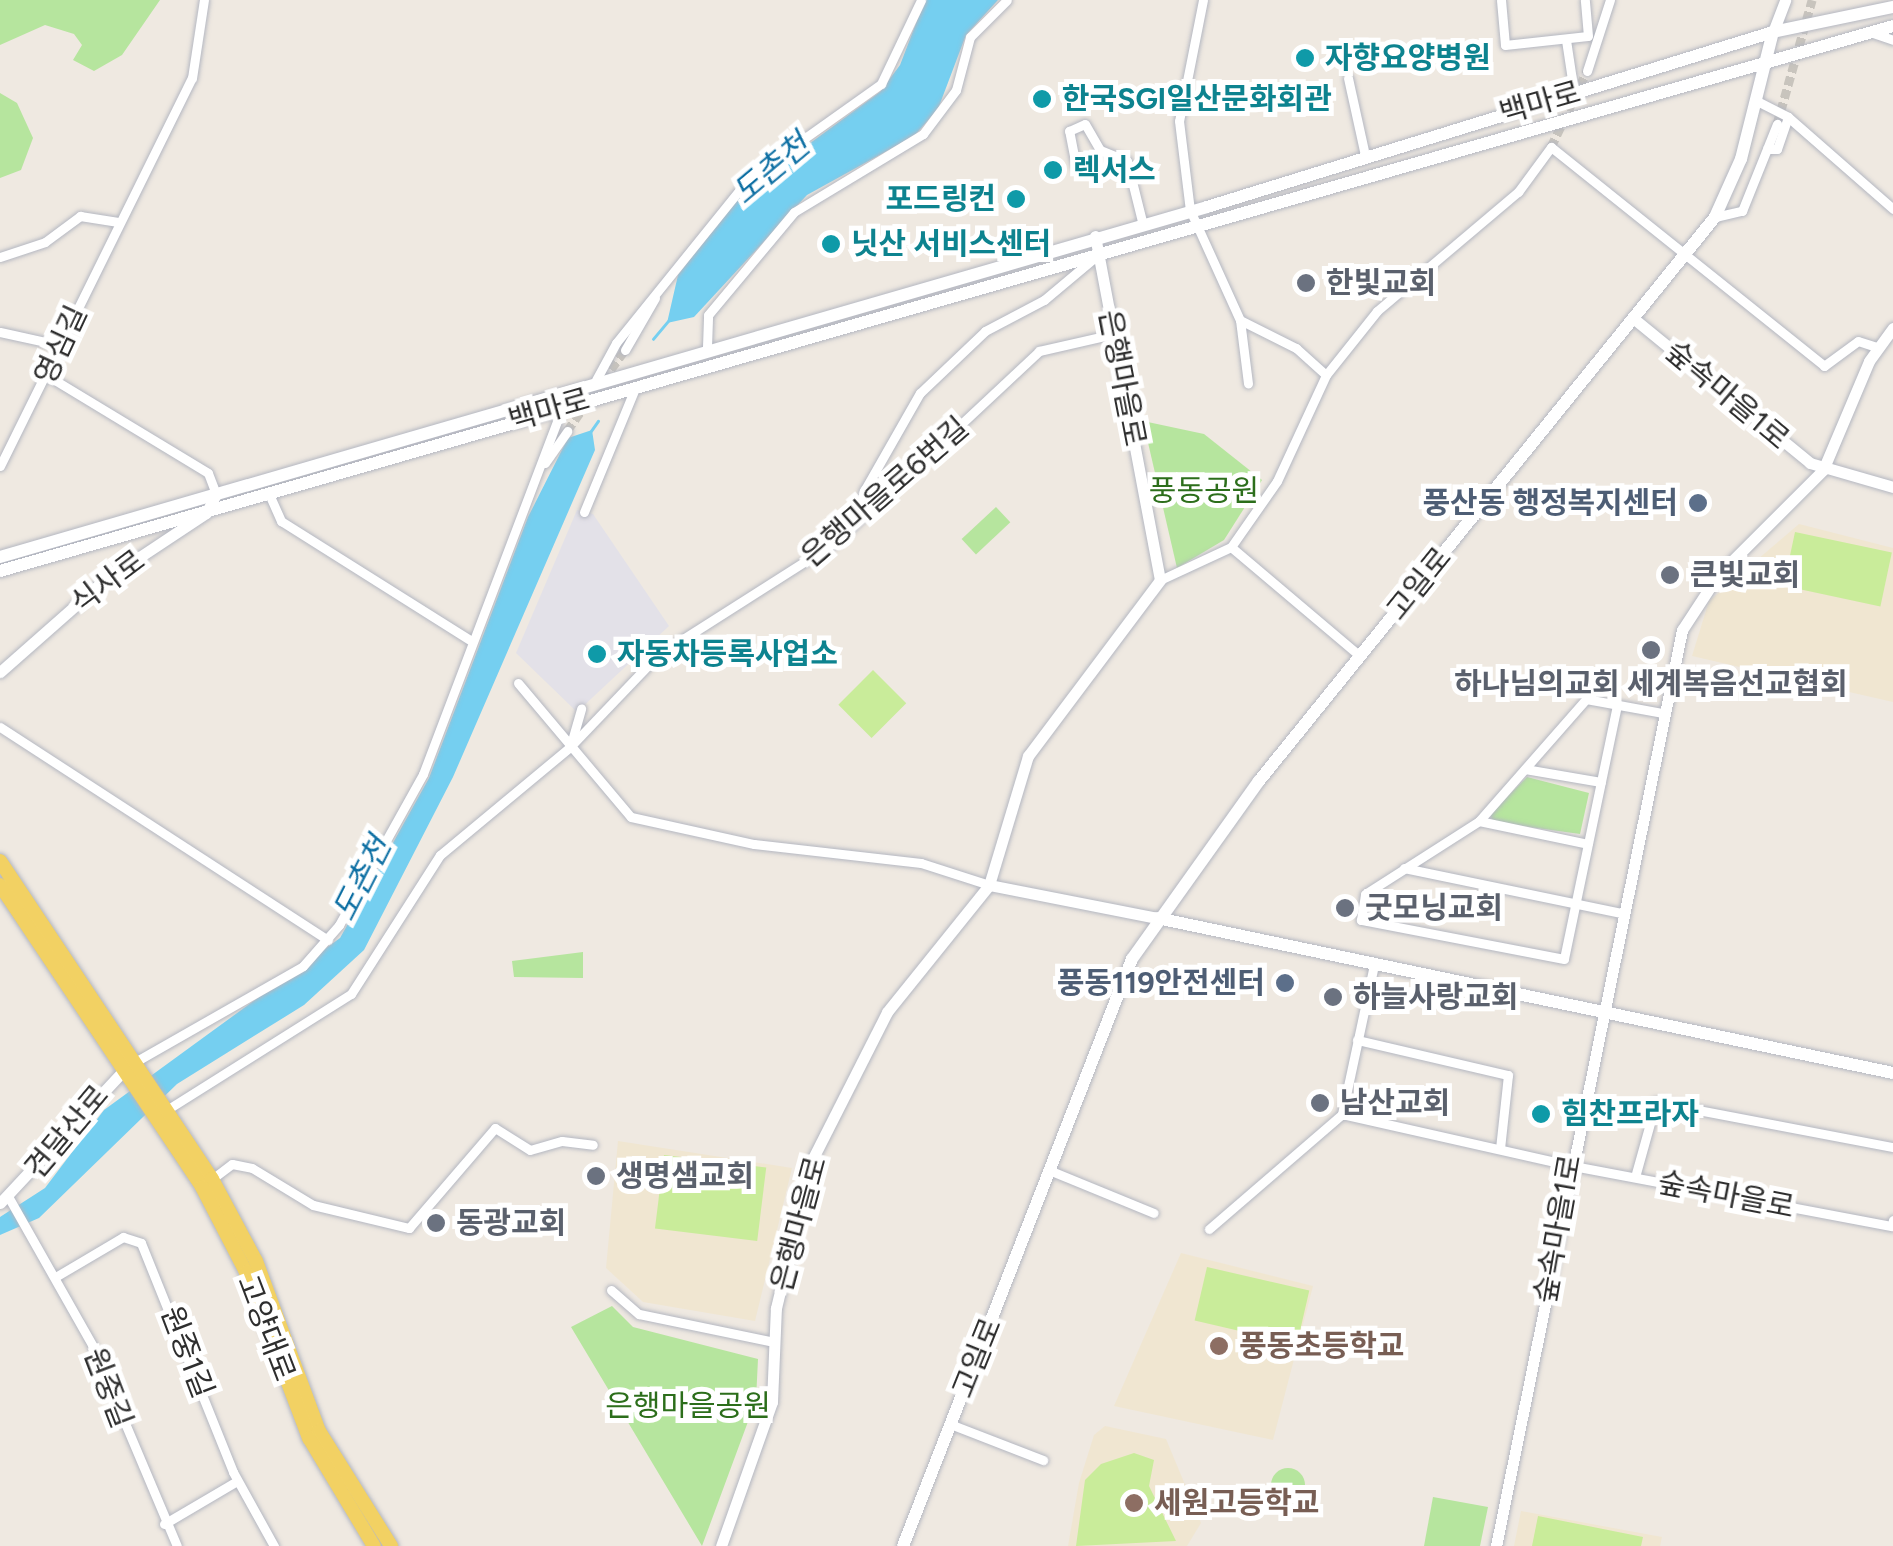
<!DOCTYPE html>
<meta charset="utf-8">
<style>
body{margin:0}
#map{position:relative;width:1893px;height:1546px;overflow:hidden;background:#efe9e1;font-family:Figtree,"Noto Sans KR",sans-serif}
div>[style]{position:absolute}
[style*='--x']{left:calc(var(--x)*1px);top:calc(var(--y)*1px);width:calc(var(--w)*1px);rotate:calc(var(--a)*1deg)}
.industrial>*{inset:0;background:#e3e1e8}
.education>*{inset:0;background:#f0e6d1}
.green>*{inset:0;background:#b6e59e;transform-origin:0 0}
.round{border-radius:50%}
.pitch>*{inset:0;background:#c9ec9a;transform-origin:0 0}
.water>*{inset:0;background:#75cff0}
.stream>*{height:2.5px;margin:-1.25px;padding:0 1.25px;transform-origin:1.25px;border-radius:1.25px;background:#75cff0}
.minor-tunnel>*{height:9px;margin-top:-4.5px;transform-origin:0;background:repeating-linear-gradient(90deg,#c8c4bd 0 9px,transparent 0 13.5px)}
.roads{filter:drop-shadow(0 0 2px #b4b7c1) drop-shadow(0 0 2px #b4b7c1)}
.minor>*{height:9px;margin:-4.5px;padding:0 4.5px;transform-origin:4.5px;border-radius:4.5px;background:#fff}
.tertiary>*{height:11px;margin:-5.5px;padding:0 5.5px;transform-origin:5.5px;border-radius:5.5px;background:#fff}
.secondary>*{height:12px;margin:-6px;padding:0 6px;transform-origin:6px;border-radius:6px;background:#fff}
.primary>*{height:14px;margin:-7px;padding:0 7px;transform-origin:7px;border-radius:7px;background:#f2d163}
.dots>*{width:28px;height:28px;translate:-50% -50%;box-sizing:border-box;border:5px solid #fff;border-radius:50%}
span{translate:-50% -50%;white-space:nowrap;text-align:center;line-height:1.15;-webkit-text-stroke:10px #fff;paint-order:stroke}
.culture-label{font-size:30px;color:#0d838f;font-weight:700}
.left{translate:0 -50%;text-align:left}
.right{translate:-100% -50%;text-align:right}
.street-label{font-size:30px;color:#2e2e2e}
.worship-label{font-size:30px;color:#5b616d;font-weight:700}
.park-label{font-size:30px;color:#2c6e1b}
.service-label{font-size:30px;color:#4e5e75;font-weight:700}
.education-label{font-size:30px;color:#785e54;font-weight:700}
.water-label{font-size:32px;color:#0d6fa3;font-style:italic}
</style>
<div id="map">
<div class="industrial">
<i style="clip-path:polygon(577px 510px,593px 514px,669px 626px,577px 712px,516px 653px)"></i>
</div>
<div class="education">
<i style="clip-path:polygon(1799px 524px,1893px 548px,1893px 702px,1692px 656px,1709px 601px)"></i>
<i style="clip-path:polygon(618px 1141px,792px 1168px,755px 1321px,643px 1302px,606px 1268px)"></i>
<i style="clip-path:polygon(1181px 1253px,1313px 1286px,1273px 1440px,1114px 1406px)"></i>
<i style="clip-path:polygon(1105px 1426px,1166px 1439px,1201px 1523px,1187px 1546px,1068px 1546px,1079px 1483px,1094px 1435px)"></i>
<i style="clip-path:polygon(1521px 1511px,1662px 1537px,1660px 1546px,1514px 1546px)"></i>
</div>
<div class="green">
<i style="clip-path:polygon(0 0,160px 0,122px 55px,94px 71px,73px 60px,82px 45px,74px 34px,45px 25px,0 45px)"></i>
<i style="clip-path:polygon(0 93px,17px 103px,33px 138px,21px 170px,0 178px)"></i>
<i style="clip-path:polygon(1143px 421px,1204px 434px,1262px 480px,1224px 540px,1177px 568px)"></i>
<i style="left:996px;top:507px;width:21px;height:47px;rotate:47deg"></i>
<i style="clip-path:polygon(1527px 777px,1589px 793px,1580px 834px,1493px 822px,1490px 814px)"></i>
<i style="clip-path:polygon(583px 952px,583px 978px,514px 977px,512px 961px)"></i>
<i style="clip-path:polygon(612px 1306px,633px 1327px,758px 1359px,756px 1400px,702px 1546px,571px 1327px)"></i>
<i class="round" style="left:1271px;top:1468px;width:34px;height:34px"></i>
<i style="clip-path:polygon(1433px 1497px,1488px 1507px,1480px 1546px,1424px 1546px)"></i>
</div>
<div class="pitch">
<i style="left:1795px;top:532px;width:99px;height:55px;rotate:12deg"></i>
<i style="left:873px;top:670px;width:47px;height:49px;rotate:45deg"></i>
<i style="left:664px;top:1155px;width:103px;height:74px;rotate:7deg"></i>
<i style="left:1207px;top:1267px;width:105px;height:55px;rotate:13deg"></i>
<i style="clip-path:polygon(1134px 1453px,1154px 1460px,1149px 1486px,1176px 1541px,1076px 1546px,1085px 1480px,1101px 1464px)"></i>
<i style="clip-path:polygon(1538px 1516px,1643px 1537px,1641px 1546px,1532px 1546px)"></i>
</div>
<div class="water">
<i style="clip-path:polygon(925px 0,998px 0,966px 35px,938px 109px,914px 136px,807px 195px,694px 317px,667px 323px,678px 275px,739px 195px,880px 92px,900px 65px)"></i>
<i style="clip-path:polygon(592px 430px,595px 450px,453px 777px,364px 950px,304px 1005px,177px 1084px,39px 1218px,0 1235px,0 1217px,45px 1188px,104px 1110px,340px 938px,429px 778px,528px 517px,568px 438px)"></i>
</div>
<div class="stream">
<i style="--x:653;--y:339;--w:23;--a:-50"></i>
<i style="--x:591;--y:431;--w:12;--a:-55"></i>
</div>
<div class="minor-tunnel">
<i style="--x:1777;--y:124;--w:129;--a:-74.2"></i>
<i style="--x:1551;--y:147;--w:84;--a:-64.7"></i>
<i style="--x:603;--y:380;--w:37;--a:-54"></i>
<i style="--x:567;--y:431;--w:37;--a:-55"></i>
</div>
<div class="roads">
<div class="minor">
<i style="--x:1203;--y:0;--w:123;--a:101.2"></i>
<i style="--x:1179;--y:121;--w:90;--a:83"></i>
<i style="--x:1190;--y:210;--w:121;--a:65.6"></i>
<i style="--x:1240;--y:320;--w:63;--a:26.6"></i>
<i style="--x:1296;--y:348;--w:40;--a:42"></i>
<i style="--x:1501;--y:0;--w:45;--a:84.9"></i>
<i style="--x:1505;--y:45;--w:83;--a:-6.2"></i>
<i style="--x:1588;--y:36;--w:36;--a:-95"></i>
<i style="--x:1870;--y:32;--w:24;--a:19"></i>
<i style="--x:1566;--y:40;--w:54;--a:81.4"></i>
<i style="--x:1587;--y:71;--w:75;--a:-72.1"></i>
<i style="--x:1348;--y:78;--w:79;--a:77.6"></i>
<i style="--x:1755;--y:100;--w:37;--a:27"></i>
<i style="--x:1788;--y:117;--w:140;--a:41.2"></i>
<i style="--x:1767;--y:149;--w:10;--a:0"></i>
<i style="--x:1777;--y:149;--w:34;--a:-71"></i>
<i style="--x:1076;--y:166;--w:36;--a:-101"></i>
<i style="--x:1069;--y:131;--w:17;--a:-24"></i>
<i style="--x:1085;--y:124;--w:30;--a:60"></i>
<i style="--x:1100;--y:150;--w:29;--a:22"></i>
<i style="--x:1127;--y:161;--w:66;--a:76"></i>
<i style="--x:1715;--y:217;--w:28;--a:-13"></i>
<i style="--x:1742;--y:211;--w:94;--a:-68.1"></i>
<i style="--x:0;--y:257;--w:47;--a:-18.4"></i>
<i style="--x:45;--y:242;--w:44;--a:-36.6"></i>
<i style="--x:80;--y:216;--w:37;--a:9"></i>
<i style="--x:1240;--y:320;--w:64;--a:82.8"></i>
<i style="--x:0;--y:332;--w:60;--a:12.4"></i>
<i style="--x:707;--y:347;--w:32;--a:-88"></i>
<i style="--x:708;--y:315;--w:134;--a:-50.1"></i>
<i style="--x:794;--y:212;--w:151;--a:-31.2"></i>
<i style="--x:923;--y:134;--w:55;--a:-53.1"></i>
<i style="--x:956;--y:90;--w:55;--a:-75.2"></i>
<i style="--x:970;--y:37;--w:52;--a:-45"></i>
<i style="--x:625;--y:350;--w:60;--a:-60"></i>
<i style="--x:48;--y:376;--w:187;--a:31.2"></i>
<i style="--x:208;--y:473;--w:22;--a:69"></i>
<i style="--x:596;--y:380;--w:42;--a:-61.6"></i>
<i style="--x:616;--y:343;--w:213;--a:-51.1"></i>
<i style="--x:750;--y:177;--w:161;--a:-35.4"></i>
<i style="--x:881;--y:84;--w:93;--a:-64.5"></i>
<i style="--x:545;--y:463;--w:39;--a:-55"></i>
<i style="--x:0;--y:466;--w:433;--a:-63.7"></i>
<i style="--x:192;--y:78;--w:79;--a:-81.3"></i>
<i style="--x:269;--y:494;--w:30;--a:66"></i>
<i style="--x:281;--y:521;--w:223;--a:32.2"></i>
<i style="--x:584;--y:512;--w:136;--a:-67.6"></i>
<i style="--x:858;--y:519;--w:29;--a:-78"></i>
<i style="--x:864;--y:491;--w:113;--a:-60.3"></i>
<i style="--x:920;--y:393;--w:90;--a:-43.6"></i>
<i style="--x:985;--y:331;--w:67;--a:-27.7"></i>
<i style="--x:1044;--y:300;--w:65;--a:-40"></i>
<i style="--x:1231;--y:547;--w:169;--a:40.2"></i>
<i style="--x:1160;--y:580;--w:78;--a:-24.9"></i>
<i style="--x:1231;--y:547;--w:80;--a:-55.1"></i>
<i style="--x:1277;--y:481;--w:117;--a:-65.2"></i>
<i style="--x:1326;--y:375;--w:82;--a:-51.4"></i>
<i style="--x:1377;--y:311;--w:185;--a:-40.2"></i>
<i style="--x:1518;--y:192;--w:56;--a:-53.7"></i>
<i style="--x:1551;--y:147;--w:350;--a:38.7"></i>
<i style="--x:1824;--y:366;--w:42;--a:-36.3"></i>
<i style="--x:1858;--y:341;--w:19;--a:18"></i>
<i style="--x:518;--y:683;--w:175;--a:49.9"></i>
<i style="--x:631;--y:817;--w:126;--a:12.4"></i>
<i style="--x:754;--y:844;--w:168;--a:6.5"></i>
<i style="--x:921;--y:863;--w:71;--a:17.9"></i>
<i style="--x:1617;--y:705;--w:259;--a:101.8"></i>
<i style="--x:1564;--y:959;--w:207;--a:-169.1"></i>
<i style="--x:1361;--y:920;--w:26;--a:-81"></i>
<i style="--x:1365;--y:894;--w:135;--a:-32.6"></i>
<i style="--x:1479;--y:821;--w:162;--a:-48.7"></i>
<i style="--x:1586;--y:699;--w:77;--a:10.4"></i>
<i style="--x:0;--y:727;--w:391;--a:33"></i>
<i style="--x:571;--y:744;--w:37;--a:-74"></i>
<i style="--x:1525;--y:769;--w:77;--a:9.7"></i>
<i style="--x:1479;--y:821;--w:111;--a:11.9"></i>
<i style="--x:1404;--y:868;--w:223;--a:11.7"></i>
<i style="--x:1357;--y:1040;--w:155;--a:13.1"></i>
<i style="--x:1508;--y:1075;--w:74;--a:96.2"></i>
<i style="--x:135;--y:1062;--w:193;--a:-29.7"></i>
<i style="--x:303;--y:966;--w:55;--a:-48.7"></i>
<i style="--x:339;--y:925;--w:173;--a:-60.9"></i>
<i style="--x:423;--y:774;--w:391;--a:-69.2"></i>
<i style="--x:165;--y:1111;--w:220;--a:-32.2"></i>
<i style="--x:351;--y:994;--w:165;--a:-57.4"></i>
<i style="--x:440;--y:855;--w:169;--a:-39.7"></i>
<i style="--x:570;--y:747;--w:127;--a:-46.3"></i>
<i style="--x:658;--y:655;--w:209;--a:-32.5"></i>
<i style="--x:834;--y:543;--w:281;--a:-43.1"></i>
<i style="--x:1039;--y:351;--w:77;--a:-12.8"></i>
<i style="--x:1342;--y:1114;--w:232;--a:12.7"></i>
<i style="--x:1568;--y:1165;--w:330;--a:10.7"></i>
<i style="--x:1892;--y:1226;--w:6;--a:-81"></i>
<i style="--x:1049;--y:1170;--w:113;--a:22.3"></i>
<i style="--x:1635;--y:1177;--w:78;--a:-74.4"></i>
<i style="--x:1656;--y:1102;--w:241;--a:10.8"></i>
<i style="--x:212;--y:1179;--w:25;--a:-37"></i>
<i style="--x:232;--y:1164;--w:20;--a:11"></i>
<i style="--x:252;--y:1168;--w:71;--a:31.2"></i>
<i style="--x:313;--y:1205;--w:99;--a:13.5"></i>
<i style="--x:409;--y:1228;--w:132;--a:-49.3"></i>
<i style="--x:495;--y:1128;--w:41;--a:32.2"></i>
<i style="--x:530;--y:1150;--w:33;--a:-16"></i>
<i style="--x:562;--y:1141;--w:31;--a:7"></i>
<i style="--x:9;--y:1198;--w:169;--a:60.5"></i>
<i style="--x:92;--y:1345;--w:218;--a:67.1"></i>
<i style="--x:1209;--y:1229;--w:176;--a:-40.8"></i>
<i style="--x:1342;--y:1114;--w:152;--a:-77.9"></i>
<i style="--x:57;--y:1276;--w:77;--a:-30.6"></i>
<i style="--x:123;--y:1237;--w:19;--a:18"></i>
<i style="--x:141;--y:1243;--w:247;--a:68.1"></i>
<i style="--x:233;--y:1472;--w:85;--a:61"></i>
<i style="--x:611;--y:1290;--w:37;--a:41"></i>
<i style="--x:639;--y:1314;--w:138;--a:11.7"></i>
<i style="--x:950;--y:1424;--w:100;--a:21.2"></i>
<i style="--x:164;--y:1524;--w:85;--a:-30.5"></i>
</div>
<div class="tertiary">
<i style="--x:1773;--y:32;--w:34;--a:-69"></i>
<i style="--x:1633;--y:318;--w:229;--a:39.3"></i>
<i style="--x:1810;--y:463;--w:86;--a:16.1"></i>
<i style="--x:0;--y:672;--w:136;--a:-41.4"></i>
<i style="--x:102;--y:582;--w:125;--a:-33.6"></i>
<i style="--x:206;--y:513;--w:21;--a:-62"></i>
<i style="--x:989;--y:885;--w:171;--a:11.1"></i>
<i style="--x:0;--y:1203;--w:186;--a:-47"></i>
<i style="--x:721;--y:1546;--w:153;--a:-70.5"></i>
<i style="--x:772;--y:1402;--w:94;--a:-87.6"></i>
<i style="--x:776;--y:1308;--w:150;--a:-76.5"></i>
<i style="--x:811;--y:1162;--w:168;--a:-63.1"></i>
<i style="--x:887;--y:1012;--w:163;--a:-51.2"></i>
<i style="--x:989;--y:885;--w:135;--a:-73.2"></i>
<i style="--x:1028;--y:756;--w:220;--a:-53.1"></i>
<i style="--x:1160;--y:580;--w:350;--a:-100.7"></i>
<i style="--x:1496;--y:1546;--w:935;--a:-78.52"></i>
<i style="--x:1682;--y:630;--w:66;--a:-56.8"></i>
<i style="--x:1718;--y:575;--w:148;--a:-45"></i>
<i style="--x:1823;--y:470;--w:118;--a:-67.1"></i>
<i style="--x:1869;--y:361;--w:41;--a:-54"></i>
</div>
<div class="secondary">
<i style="--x:0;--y:557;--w:1257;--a:-16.17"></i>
<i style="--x:1207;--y:207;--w:592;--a:-17.18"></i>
<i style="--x:1773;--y:32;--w:123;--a:-11.8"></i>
<i style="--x:0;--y:571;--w:1970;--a:-16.06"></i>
<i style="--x:1157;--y:918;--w:752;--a:11.89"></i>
<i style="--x:903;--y:1546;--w:630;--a:-68.69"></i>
<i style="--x:1132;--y:959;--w:219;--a:-54.5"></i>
<i style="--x:1259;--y:781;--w:725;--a:-51.04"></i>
<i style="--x:1715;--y:217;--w:64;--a:-65.9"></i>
<i style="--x:1741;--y:159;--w:131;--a:-75.9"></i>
</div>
<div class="primary">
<i style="--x:0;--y:861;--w:382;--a:56.3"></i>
<i style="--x:212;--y:1179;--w:93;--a:61.8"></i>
<i style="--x:256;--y:1261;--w:181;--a:69.7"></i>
<i style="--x:319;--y:1431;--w:136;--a:57.9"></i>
<i style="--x:0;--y:885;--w:363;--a:56.2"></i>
<i style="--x:202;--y:1187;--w:96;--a:62.6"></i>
<i style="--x:246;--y:1272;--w:178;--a:69.2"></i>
<i style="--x:309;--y:1438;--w:126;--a:59"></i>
</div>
</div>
<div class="dots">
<i style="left:1305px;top:58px;background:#0f9aa8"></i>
<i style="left:1042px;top:99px;background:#0f9aa8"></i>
<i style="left:1053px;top:170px;background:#0f9aa8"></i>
<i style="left:1016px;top:199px;background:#0f9aa8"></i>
<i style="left:831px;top:244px;background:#0f9aa8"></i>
<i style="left:1306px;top:283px;background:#6b7280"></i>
<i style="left:1698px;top:503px;background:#5c6f8a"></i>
<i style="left:1670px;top:575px;background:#6b7280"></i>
<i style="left:1651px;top:650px;background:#6b7280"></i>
<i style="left:597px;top:654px;background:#0f9aa8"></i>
<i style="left:1345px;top:908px;background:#6b7280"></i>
<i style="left:1285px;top:983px;background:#5c6f8a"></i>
<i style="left:1333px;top:997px;background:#6b7280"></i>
<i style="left:1320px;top:1103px;background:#6b7280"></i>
<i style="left:1541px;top:1114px;background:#0f9aa8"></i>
<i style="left:596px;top:1176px;background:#6b7280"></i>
<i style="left:436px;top:1223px;background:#6b7280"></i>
<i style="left:1219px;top:1346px;background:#8d6e63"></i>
<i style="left:1134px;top:1503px;background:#8d6e63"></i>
</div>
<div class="culture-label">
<span class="left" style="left:1325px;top:58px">자향요양병원</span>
<span class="left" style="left:1062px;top:99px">한국SGI일산문화회관</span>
<span class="left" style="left:1073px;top:170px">렉서스</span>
<span class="right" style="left:996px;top:199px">포드링컨</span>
<span class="left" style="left:851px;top:244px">닛산 서비스센터</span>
<span class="left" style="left:617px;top:654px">자동차등록사업소</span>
<span class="left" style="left:1561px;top:1114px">힘찬프라자</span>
</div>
<div class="street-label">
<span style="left:1540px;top:103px;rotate:-16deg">백마로</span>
<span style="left:61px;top:345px;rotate:-65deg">영심길</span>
<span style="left:1122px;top:378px;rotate:79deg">은행마을로</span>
<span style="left:1727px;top:395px;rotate:40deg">숲속마을1로</span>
<span style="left:549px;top:410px;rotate:-16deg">백마로</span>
<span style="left:885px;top:492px;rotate:-41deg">은행마을로6번길</span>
<span style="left:108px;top:582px;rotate:-37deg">식사로</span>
<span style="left:1419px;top:584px;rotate:-51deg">고일로</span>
<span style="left:67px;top:1132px;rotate:-50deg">견달산로</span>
<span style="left:1726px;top:1195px;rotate:11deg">숲속마을로</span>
<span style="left:799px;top:1224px;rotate:-75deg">은행마을로</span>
<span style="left:1558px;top:1229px;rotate:-80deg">숲속마을1로</span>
<span style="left:266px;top:1328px;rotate:69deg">고양대로</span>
<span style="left:187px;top:1352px;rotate:69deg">원중1길</span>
<span style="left:977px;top:1358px;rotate:-68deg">고일로</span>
<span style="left:108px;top:1388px;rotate:69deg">원중길</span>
</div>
<div class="worship-label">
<span class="left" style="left:1326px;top:283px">한빛교회</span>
<span class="left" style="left:1690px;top:575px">큰빛교회</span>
<span style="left:1651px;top:684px">하나님의교회 세계복음선교협회</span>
<span class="left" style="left:1365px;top:908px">굿모닝교회</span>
<span class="left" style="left:1353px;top:997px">하늘사랑교회</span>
<span class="left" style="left:1340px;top:1103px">남산교회</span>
<span class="left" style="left:616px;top:1176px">생명샘교회</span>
<span class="left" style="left:456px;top:1223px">동광교회</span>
</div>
<div class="park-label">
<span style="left:1204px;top:491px">풍동공원</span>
<span style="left:688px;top:1406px">은행마을공원</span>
</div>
<div class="service-label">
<span class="right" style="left:1678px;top:503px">풍산동 행정복지센터</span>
<span class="right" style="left:1265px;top:983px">풍동119안전센터</span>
</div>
<div class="education-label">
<span class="left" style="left:1239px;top:1346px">풍동초등학교</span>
<span class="left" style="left:1154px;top:1503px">세원고등학교</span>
</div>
<div class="water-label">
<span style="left:771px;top:169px;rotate:-40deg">도촌천</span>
<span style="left:362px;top:879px;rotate:-63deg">도촌천</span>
</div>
</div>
